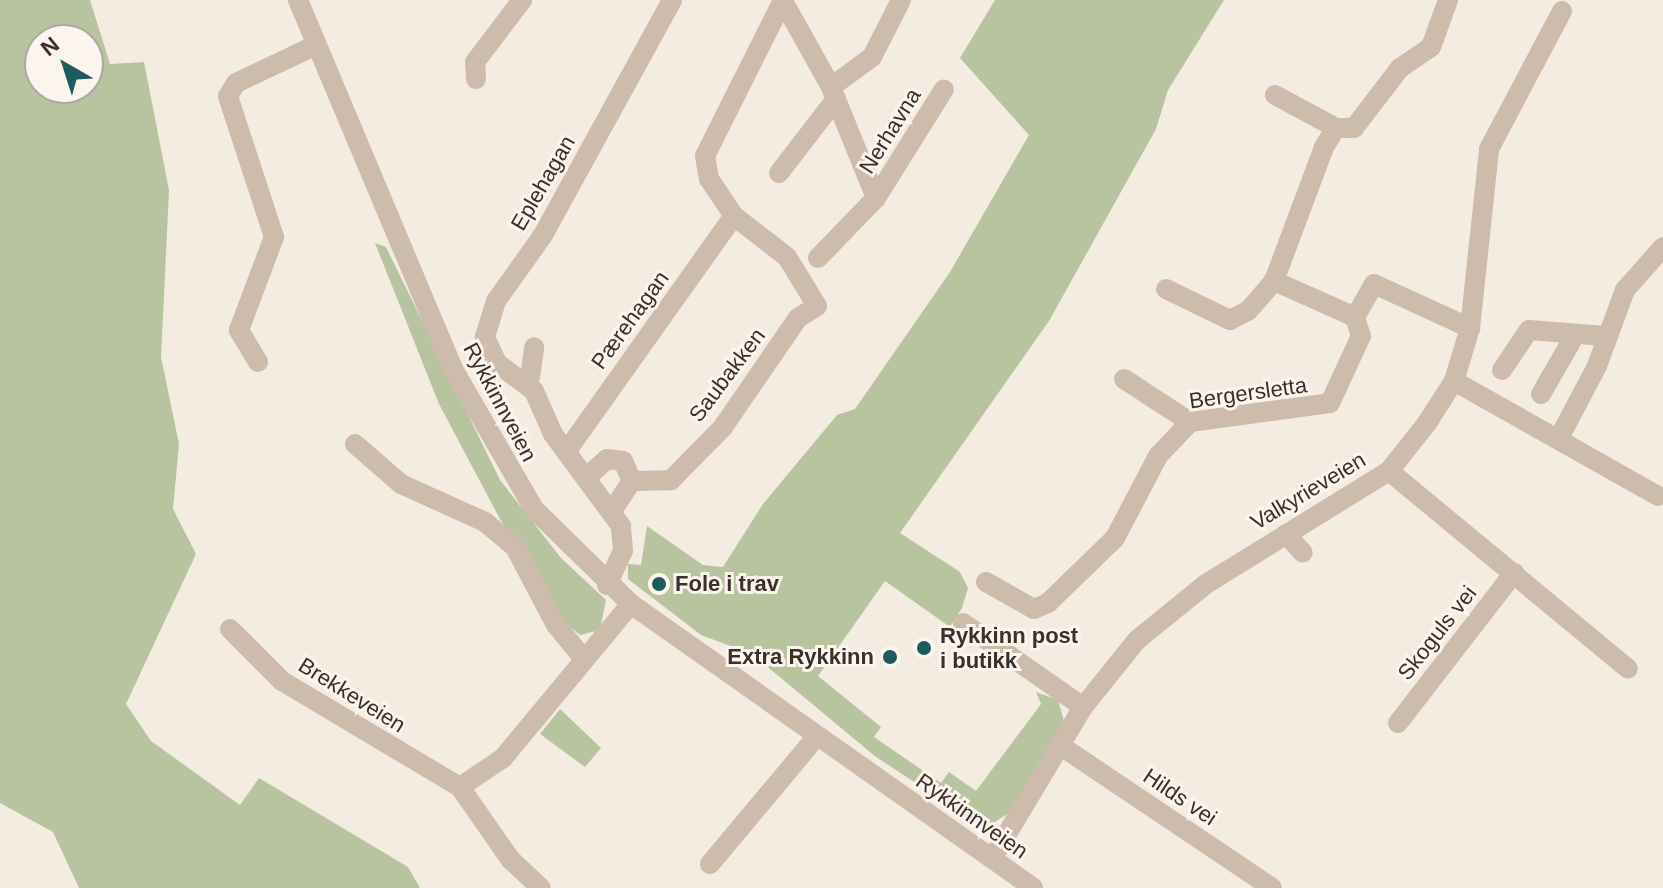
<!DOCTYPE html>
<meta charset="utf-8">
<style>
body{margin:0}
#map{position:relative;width:1663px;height:888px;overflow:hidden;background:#f4ebe1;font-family:Helvetica,sans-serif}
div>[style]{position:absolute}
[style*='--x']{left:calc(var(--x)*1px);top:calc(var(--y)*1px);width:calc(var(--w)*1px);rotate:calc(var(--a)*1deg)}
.green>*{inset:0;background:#b8c4a0}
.minor>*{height:20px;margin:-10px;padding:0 10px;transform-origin:10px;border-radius:10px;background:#cdbbac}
.dots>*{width:22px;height:22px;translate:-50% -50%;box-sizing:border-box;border:4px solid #fbf5ee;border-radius:50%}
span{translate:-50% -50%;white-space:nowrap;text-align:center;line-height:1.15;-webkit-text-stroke:6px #fbf5ee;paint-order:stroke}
.street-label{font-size:22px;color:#3b302b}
.poi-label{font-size:22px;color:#3b302b;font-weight:700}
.left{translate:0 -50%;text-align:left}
.right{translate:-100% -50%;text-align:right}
.north{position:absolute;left:24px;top:24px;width:80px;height:80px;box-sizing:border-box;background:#fbf5ee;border:2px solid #aea6a0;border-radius:50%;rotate:321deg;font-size:22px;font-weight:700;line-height:32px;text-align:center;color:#3b302b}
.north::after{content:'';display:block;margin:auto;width:28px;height:36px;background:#1f5a5e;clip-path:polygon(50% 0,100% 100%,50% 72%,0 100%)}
</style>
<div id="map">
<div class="green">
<i style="clip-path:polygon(evenodd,0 0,90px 0,110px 64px,144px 62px,169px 190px,161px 357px,179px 444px,173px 509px,196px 554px,126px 704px,151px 741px,240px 805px,259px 778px,408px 867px,420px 888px,79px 888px,53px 832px,0 803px,0 0,88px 40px,88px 88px,40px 88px,40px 40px,88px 40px)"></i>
<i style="clip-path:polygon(995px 0,1224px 0,1168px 90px,1156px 129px,1049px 321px,900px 533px,960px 572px,968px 588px,962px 608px,950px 627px,885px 581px,818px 676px,881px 727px,874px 737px,941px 783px,949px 772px,976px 791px,1041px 704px,1036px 692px,1058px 700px,1064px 721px,1009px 813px,985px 828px,876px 757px,752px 654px,701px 635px,628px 579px,628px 564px,641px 565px,647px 526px,703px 565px,723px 567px,763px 504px,837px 415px,855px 409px,950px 272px,1029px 135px,960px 58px)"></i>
<i style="clip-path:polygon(375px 243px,386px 247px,500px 480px,561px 558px,606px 600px,600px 630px,580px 635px,564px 622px,500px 519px,439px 404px)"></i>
<i style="clip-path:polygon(560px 709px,601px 748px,585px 767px,540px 734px)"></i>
</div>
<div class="minor">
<i style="--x:298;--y:0;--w:398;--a:67.2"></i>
<i style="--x:452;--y:367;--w:164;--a:60"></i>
<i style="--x:534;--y:509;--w:136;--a:44.4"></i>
<i style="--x:631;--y:604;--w:492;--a:35.2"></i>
<i style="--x:783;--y:1;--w:98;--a:60.8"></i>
<i style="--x:831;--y:87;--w:120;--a:67.9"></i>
<i style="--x:476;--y:79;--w:17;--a:-93"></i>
<i style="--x:475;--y:62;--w:78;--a:-52.8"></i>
<i style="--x:831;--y:87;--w:51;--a:-36.2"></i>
<i style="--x:872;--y:57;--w:64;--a:-63"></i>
<i style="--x:1275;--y:95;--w:69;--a:28.4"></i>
<i style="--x:779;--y:173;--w:93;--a:-52.4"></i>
<i style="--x:818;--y:258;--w:83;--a:-46"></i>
<i style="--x:876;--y:198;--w:128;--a:-58"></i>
<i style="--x:1166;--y:289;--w:71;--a:25.8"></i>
<i style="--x:1230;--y:320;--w:20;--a:-27"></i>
<i style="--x:1248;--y:311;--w:40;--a:-49"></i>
<i style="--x:1274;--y:281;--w:143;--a:-69.5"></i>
<i style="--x:1324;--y:147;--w:22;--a:-58"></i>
<i style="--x:1336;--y:128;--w:18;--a:0"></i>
<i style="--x:1354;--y:128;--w:76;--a:-52.5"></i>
<i style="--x:1400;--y:68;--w:37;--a:-34"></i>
<i style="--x:1431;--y:47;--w:50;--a:-70.1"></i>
<i style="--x:1355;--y:317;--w:38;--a:-60"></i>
<i style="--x:1374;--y:284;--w:106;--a:24.6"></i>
<i style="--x:258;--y:362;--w:37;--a:-121"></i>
<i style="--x:239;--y:330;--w:99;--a:-69.4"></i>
<i style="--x:274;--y:237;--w:148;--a:-108.1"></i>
<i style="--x:228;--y:96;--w:15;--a:-58"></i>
<i style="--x:236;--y:83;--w:86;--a:-25.4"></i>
<i style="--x:1502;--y:370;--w:48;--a:-56"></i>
<i style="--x:1529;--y:330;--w:77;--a:4.5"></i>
<i style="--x:1124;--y:379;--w:79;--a:33.1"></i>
<i style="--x:522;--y:381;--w:9;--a:-27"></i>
<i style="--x:530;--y:377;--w:30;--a:-82"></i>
<i style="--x:1454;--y:381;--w:234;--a:29.4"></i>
<i style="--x:1541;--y:394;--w:68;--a:-60"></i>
<i style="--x:1559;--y:438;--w:81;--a:-62.2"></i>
<i style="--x:1597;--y:366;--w:81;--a:-69.8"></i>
<i style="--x:1625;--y:290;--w:57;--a:-48.5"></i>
<i style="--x:355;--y:444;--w:61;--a:41"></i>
<i style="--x:401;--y:484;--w:92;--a:24.3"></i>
<i style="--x:485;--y:522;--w:39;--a:40"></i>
<i style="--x:515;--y:547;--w:88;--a:62.3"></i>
<i style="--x:556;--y:625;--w:43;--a:50.7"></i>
<i style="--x:566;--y:452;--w:290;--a:-54.6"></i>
<i style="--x:1389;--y:471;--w:310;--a:39.6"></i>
<i style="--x:586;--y:478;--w:28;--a:-42"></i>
<i style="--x:607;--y:459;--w:16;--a:7"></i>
<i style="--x:623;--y:461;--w:22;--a:66"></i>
<i style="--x:632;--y:481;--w:36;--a:124"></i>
<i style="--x:632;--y:481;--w:39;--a:-1"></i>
<i style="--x:671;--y:480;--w:74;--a:-45.5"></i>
<i style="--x:723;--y:427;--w:132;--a:-55.5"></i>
<i style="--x:798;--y:318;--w:22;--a:-32"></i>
<i style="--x:817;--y:306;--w:57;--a:-121.5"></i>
<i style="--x:787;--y:257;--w:67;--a:-142.3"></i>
<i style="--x:734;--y:216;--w:45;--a:-124"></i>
<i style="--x:709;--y:179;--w:23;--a:-100"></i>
<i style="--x:705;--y:156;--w:174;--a:-63.4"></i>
<i style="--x:1286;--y:534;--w:25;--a:48"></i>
<i style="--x:986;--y:582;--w:55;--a:29.4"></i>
<i style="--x:1034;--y:609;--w:15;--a:-23"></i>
<i style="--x:1048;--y:603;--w:93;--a:-44.1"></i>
<i style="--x:1115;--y:538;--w:93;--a:-62.3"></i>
<i style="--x:1158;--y:456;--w:47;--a:-46.7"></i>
<i style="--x:1190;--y:422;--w:141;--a:-7.7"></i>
<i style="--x:1330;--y:403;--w:74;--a:-65.2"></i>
<i style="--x:1361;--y:336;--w:20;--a:-108"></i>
<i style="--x:1355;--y:317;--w:89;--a:-156"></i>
<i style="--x:607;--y:585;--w:38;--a:-65"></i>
<i style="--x:623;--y:550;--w:24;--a:-95"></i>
<i style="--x:621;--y:526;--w:114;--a:-126.5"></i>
<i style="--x:553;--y:434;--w:47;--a:-113.8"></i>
<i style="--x:534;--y:391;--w:46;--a:-142.9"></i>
<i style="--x:497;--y:363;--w:29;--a:-115"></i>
<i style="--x:485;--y:337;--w:38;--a:-73"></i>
<i style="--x:496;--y:301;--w:81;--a:-54.5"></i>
<i style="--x:543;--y:235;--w:268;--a:-61.2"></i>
<i style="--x:963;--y:623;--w:146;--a:35"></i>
<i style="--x:230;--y:629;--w:74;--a:45"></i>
<i style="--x:282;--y:681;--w:207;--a:30.8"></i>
<i style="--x:460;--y:787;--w:88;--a:55.2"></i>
<i style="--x:510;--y:859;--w:42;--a:43.1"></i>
<i style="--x:1398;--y:723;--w:190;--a:-52.3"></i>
<i style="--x:1061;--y:746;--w:254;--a:33.9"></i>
<i style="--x:460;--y:787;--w:52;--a:-34"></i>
<i style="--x:503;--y:758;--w:200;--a:-50.3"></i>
<i style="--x:992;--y:859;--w:177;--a:-59.1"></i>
<i style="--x:1083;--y:707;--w:86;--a:-51.1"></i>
<i style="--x:1137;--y:640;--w:89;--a:-39.1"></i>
<i style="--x:1206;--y:584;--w:215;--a:-31.7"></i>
<i style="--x:1389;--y:471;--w:61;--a:-51.6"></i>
<i style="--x:1427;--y:423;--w:50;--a:-57.3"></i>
<i style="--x:1454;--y:381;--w:55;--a:-73.2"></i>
<i style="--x:1470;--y:328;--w:180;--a:-83.9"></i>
<i style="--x:1489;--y:149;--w:156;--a:-62.1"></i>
<i style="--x:710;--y:864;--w:167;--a:-50.1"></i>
</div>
<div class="dots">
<i style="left:659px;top:584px;background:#1f5a5e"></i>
<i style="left:924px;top:648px;background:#1f5a5e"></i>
<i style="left:890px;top:657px;background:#1f5a5e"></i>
</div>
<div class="street-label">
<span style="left:890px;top:131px;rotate:-58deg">Nerhavna</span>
<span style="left:543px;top:183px;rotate:-60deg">Eplehagan</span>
<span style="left:630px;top:320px;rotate:-54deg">Pærehagan</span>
<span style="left:727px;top:375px;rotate:-53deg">Saubakken</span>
<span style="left:1248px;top:393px;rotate:-8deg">Bergersletta</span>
<span style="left:500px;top:402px;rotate:62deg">Rykkinnveien</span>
<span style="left:1308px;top:491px;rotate:-31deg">Valkyrieveien</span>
<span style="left:1437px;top:633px;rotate:-52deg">Skoguls vei</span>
<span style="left:352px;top:695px;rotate:32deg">Brekkeveien</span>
<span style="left:1180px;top:797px;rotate:34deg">Hilds vei</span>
<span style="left:972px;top:816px;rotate:35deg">Rykkinnveien</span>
</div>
<div class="poi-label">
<span class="left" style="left:675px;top:584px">Fole i trav</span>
<span class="left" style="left:940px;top:648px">Rykkinn post<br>i butikk</span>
<span class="right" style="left:874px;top:657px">Extra Rykkinn</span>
</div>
<div class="north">N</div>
</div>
